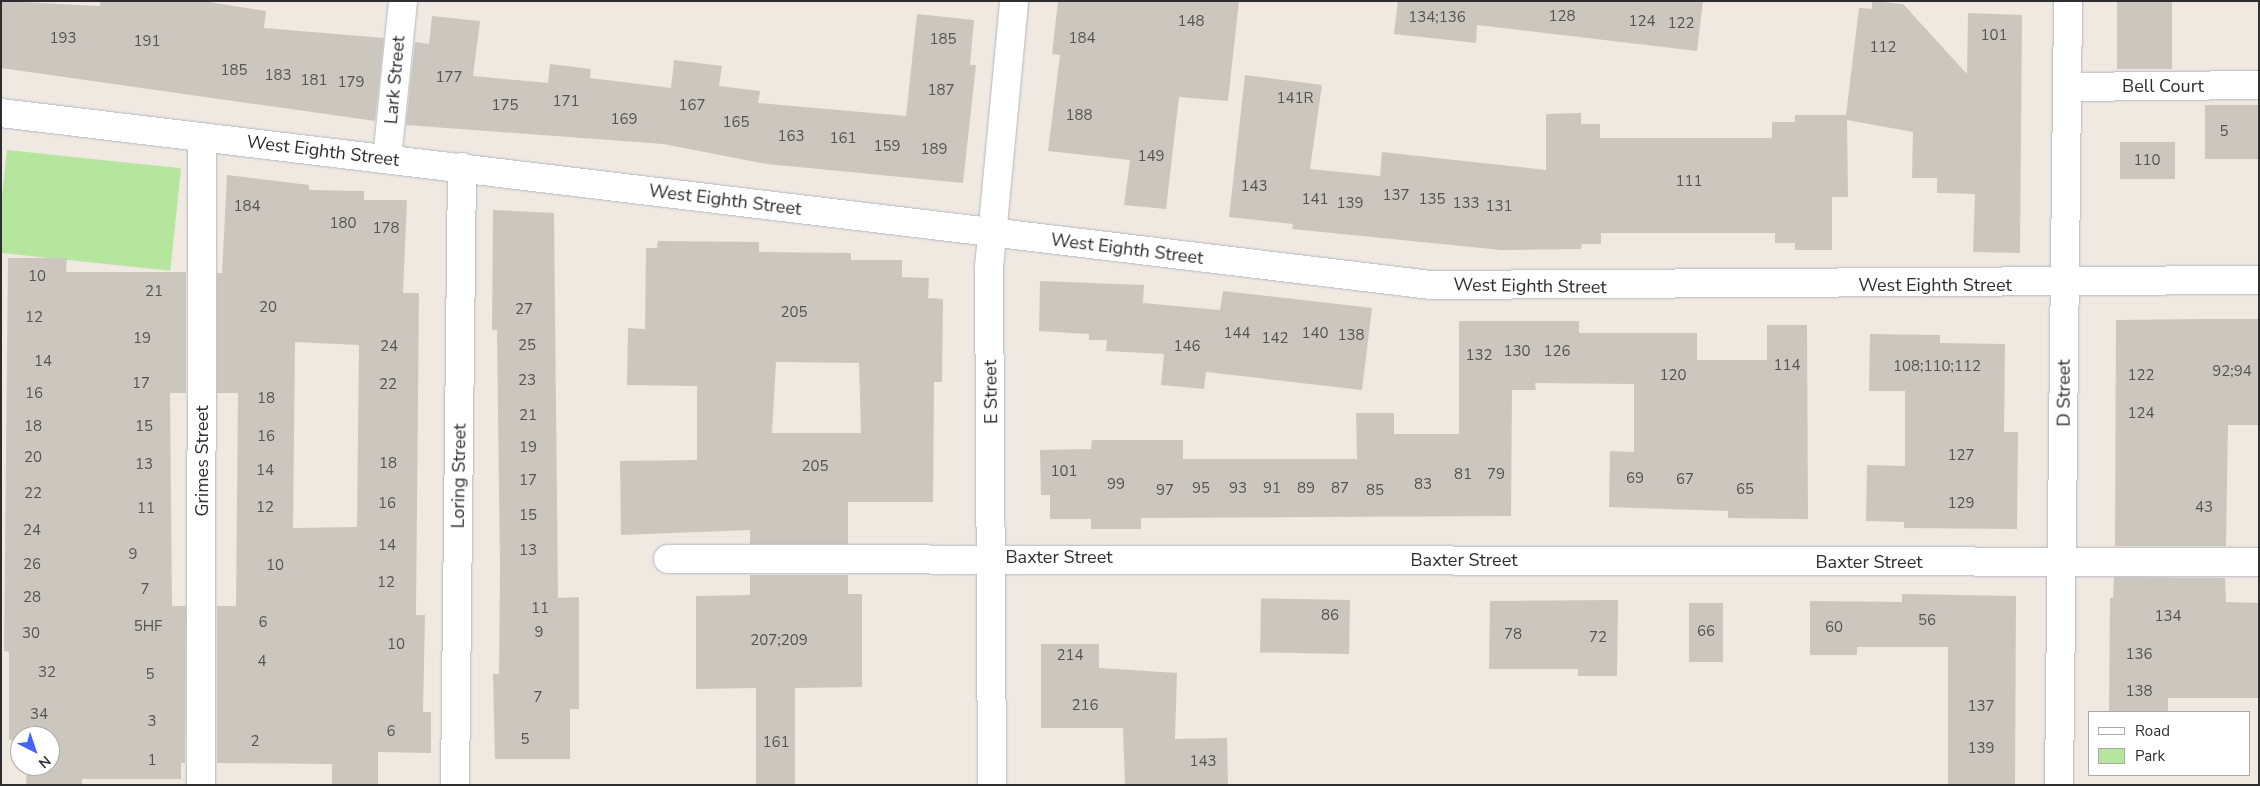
<!DOCTYPE html>
<style>
body{margin:0}
#map{position:relative;width:2260px;height:786px;overflow:hidden;background:#efe9e1;font-family:"Nunito Sans",sans-serif}
div>[style]{position:absolute}
[style*='--x']{left:calc(var(--x)*1px);top:calc(var(--y)*1px);width:calc(var(--w)*1px);rotate:calc(var(--a)*1deg)}
.green>*{inset:0;background:#b6e59e;transform-origin:0 0}
.building>*{inset:0;background:#cbc7bf;transform-origin:0 0}
.roads{filter:drop-shadow(0 0 1px #b4b7c1) drop-shadow(0 0 1px #b4b7c1)}
.street>*{height:28px;margin:-14px;padding:0 14px;transform-origin:14px;border-radius:14px;background:#fff}
.secondary>*{height:28px;margin:-14px;padding:0 14px;transform-origin:14px;border-radius:14px;background:#fff}
span{translate:-50% -50%;white-space:nowrap;text-align:center;line-height:1.15;-webkit-text-stroke:4.5px #fff;paint-order:stroke}
.number-label{font-size:15px;color:#555452}
.number-label span{-webkit-text-stroke-width:0}
.street-label{font-size:18px;color:#2e2e2e}
.frame{position:absolute;inset:0;border:2px solid #2e2e2e;pointer-events:none}
.legend{position:absolute;left:2088px;top:711px;width:162px;height:65px;box-sizing:border-box;background:#fff;border:1px solid #ababab;margin:0;padding:6px 9px;list-style:none;font-size:15px;color:#2e2e2e}
.legend li{display:flex;align-items:center;gap:10px;height:25px}
.legend b{width:25px;border:1px solid #ababab}
.north{position:absolute;left:10px;top:726px;width:50px;height:50px;box-sizing:border-box;background:#fff;border:1px solid #ababab;border-radius:50%;rotate:139deg;font-size:14px;font-weight:700;line-height:20px;text-align:center;color:#2e2e2e}
.north::after{content:'';display:block;margin:auto;width:18px;height:22px;background:#4264fb;clip-path:polygon(50% 0,100% 100%,50% 72%,0 100%)}
</style>
<div id="map">
<div class="green">
<i style="left:7px;top:150px;width:175px;height:103px;rotate:6deg"></i>
</div>
<div class="building">
<i style="clip-path:polygon(1px 1px,100px 6px,100px 1px,203px 1px,266px 11px,264px 28px,384px 38px,375px 121px,1px 68px)"></i>
<i style="clip-path:polygon(1058px 1px,1239px 1px,1228px 101px,1179px 97px,1166px 209px,1124px 205px,1130px 160px,1048px 151px,1060px 55px,1052px 54px)"></i>
<i style="clip-path:polygon(1398px 1px,1703px 1px,1697px 51px,1477px 25px,1476px 43px,1394px 34px)"></i>
<i style="clip-path:polygon(1872px 1px,1903px 4px,1967px 74px,1968px 13px,2022px 15px,2020px 253px,1973px 252px,1975px 194px,1937px 193px,1937px 178px,1912px 178px,1913px 132px,1847px 120px,1848px 197px,1832px 197px,1832px 250px,1795px 250px,1795px 243px,1775px 243px,1775px 233px,1601px 233px,1601px 244px,1582px 244px,1581px 249px,1501px 250px,1292px 229px,1293px 224px,1229px 217px,1245px 75px,1322px 85px,1310px 169px,1380px 176px,1382px 152px,1546px 170px,1546px 114px,1581px 113px,1581px 124px,1600px 124px,1600px 138px,1772px 138px,1772px 122px,1795px 122px,1795px 115px,1846px 115px,1859px 8px,1872px 9px)"></i>
<i style="left:2117px;top:1px;width:55px;height:68px"></i>
<i style="clip-path:polygon(917px 14px,974px 20px,970px 65px,976px 65px,963px 183px,767px 164px,663px 144px,406px 125px,415px 42px,429px 44px,432px 16px,480px 21px,473px 76px,548px 83px,550px 64px,591px 69px,590px 78px,671px 88px,674px 60px,722px 66px,719px 86px,760px 91px,758px 103px,906px 116px)"></i>
<i style="left:2205px;top:105px;width:54px;height:54px"></i>
<i style="left:2120px;top:142px;width:55px;height:37px"></i>
<i style="clip-path:polygon(evenodd,227px 175px,309px 185px,309px 190px,364px 191px,364px 200px,407px 200px,403px 293px,419px 293px,416px 615px,425px 615px,423px 712px,431px 712px,431px 753px,378px 752px,378px 785px,332px 785px,332px 764px,217px 763px,217px 606px,236px 606px,238px 393px,217px 393px,217px 273px,222px 273px,227px 175px,295px 342px,359px 345px,357px 527px,293px 528px,295px 342px)"></i>
<i style="clip-path:polygon(493px 210px,554px 213px,558px 598px,579px 597px,579px 709px,570px 709px,570px 759px,495px 759px,493px 674px,499px 674px,500px 569px,497px 330px,492px 330px)"></i>
<i style="clip-path:polygon(evenodd,658px 241px,759px 242px,759px 252px,851px 253px,851px 260px,902px 260px,902px 277px,929px 278px,928px 298px,943px 299px,942px 382px,934px 382px,933px 502px,848px 502px,848px 544px,750px 544px,750px 530px,621px 535px,620px 461px,697px 460px,697px 386px,627px 385px,628px 328px,645px 329px,646px 248px,657px 248px,658px 241px,776px 362px,859px 363px,861px 433px,772px 433px,776px 362px)"></i>
<i style="clip-path:polygon(8px 258px,67px 258px,66px 272px,186px 272px,186px 393px,170px 393px,172px 606px,186px 606px,185px 763px,181px 763px,181px 779px,82px 779px,82px 785px,26px 785px,27px 766px,50px 766px,50px 736px,9px 740px,9px 652px,4px 651px)"></i>
<i style="clip-path:polygon(1040px 281px,1144px 285px,1143px 303px,1220px 310px,1223px 291px,1372px 308px,1362px 390px,1206px 372px,1204px 389px,1161px 385px,1164px 354px,1106px 351px,1107px 340px,1089px 340px,1089px 334px,1039px 331px)"></i>
<i style="clip-path:polygon(2205px 319px,2259px 319px,2259px 425px,2228px 425px,2226px 546px,2115px 546px,2116px 320px)"></i>
<i style="clip-path:polygon(1459px 321px,1579px 321px,1579px 333px,1697px 333px,1697px 360px,1767px 360px,1767px 325px,1807px 325px,1808px 519px,1728px 518px,1728px 511px,1609px 507px,1610px 451px,1634px 452px,1634px 384px,1535px 383px,1536px 390px,1512px 390px,1511px 516px,1141px 518px,1141px 529px,1091px 529px,1091px 519px,1050px 519px,1050px 495px,1041px 495px,1040px 450px,1091px 449px,1092px 440px,1183px 440px,1183px 459px,1357px 459px,1356px 413px,1394px 413px,1394px 434px,1459px 434px)"></i>
<i style="clip-path:polygon(1870px 334px,1940px 335px,1940px 343px,2005px 344px,2004px 432px,2018px 432px,2017px 529px,1904px 528px,1904px 522px,1866px 521px,1867px 465px,1905px 466px,1905px 391px,1869px 391px)"></i>
<i style="clip-path:polygon(750px 575px,848px 575px,848px 594px,862px 594px,862px 687px,795px 688px,795px 785px,756px 785px,756px 688px,696px 689px,696px 596px,750px 595px)"></i>
<i style="clip-path:polygon(2114px 577px,2225px 578px,2226px 602px,2259px 603px,2259px 698px,2168px 698px,2168px 712px,2109px 712px,2110px 598px,2113px 598px)"></i>
<i style="clip-path:polygon(1902px 594px,2016px 596px,2015px 785px,1948px 785px,1948px 647px,1857px 647px,1857px 655px,1810px 655px,1810px 601px,1902px 602px)"></i>
<i style="left:1350px;top:600px;width:54px;height:89px;rotate:91deg"></i>
<i style="clip-path:polygon(1618px 600px,1617px 676px,1578px 676px,1578px 669px,1489px 669px,1490px 601px)"></i>
<i style="left:1689px;top:603px;width:34px;height:59px"></i>
<i style="clip-path:polygon(1041px 644px,1099px 644px,1099px 668px,1177px 673px,1175px 739px,1227px 738px,1228px 785px,1125px 785px,1123px 728px,1041px 728px)"></i>
</div>
<div class="roads">
<div class="street">
<i style="--x:2067;--y:87;--w:192;--a:-0.6"></i>
<i style="--x:1;--y:113;--w:1440;--a:6.86"></i>
<i style="--x:1431;--y:285;--w:828;--a:-0.35"></i>
<i style="--x:387;--y:159;--w:159;--a:-84.2"></i>
<i style="--x:668;--y:559;--w:1591;--a:0.11"></i>
<i style="--x:201;--y:785;--w:648;--a:-89.91"></i>
<i style="--x:455;--y:785;--w:618;--a:-89.35"></i>
</div>
<div class="secondary">
<i style="--x:992;--y:785;--w:518;--a:-90.33"></i>
<i style="--x:989;--y:267;--w:267;--a:-84.6"></i>
<i style="--x:2059;--y:785;--w:784;--a:-89.34"></i>
</div>
</div>
<div class="number-label">
<span style="left:1562px;top:17px">128</span>
<span style="left:1437px;top:18px">134;136</span>
<span style="left:1191px;top:22px">148</span>
<span style="left:1642px;top:22px">124</span>
<span style="left:1681px;top:24px">122</span>
<span style="left:1994px;top:36px">101</span>
<span style="left:63px;top:39px">193</span>
<span style="left:1082px;top:39px">184</span>
<span style="left:943px;top:40px">185</span>
<span style="left:147px;top:42px">191</span>
<span style="left:1883px;top:48px">112</span>
<span style="left:234px;top:71px">185</span>
<span style="left:278px;top:76px">183</span>
<span style="left:449px;top:78px">177</span>
<span style="left:314px;top:81px">181</span>
<span style="left:351px;top:83px">179</span>
<span style="left:941px;top:91px">187</span>
<span style="left:1295px;top:99px">141R</span>
<span style="left:566px;top:102px">171</span>
<span style="left:505px;top:106px">175</span>
<span style="left:692px;top:106px">167</span>
<span style="left:1079px;top:116px">188</span>
<span style="left:624px;top:120px">169</span>
<span style="left:736px;top:123px">165</span>
<span style="left:2224px;top:132px">5</span>
<span style="left:791px;top:137px">163</span>
<span style="left:843px;top:139px">161</span>
<span style="left:887px;top:147px">159</span>
<span style="left:934px;top:150px">189</span>
<span style="left:1151px;top:157px">149</span>
<span style="left:2147px;top:161px">110</span>
<span style="left:1689px;top:182px">111</span>
<span style="left:1254px;top:187px">143</span>
<span style="left:1396px;top:196px">137</span>
<span style="left:1315px;top:200px">141</span>
<span style="left:1432px;top:200px">135</span>
<span style="left:1350px;top:204px">139</span>
<span style="left:1466px;top:204px">133</span>
<span style="left:247px;top:207px">184</span>
<span style="left:1499px;top:207px">131</span>
<span style="left:343px;top:224px">180</span>
<span style="left:386px;top:229px">178</span>
<span style="left:37px;top:277px">10</span>
<span style="left:154px;top:292px">21</span>
<span style="left:268px;top:308px">20</span>
<span style="left:524px;top:310px">27</span>
<span style="left:794px;top:313px">205</span>
<span style="left:34px;top:318px">12</span>
<span style="left:1237px;top:334px">144</span>
<span style="left:1315px;top:334px">140</span>
<span style="left:1351px;top:336px">138</span>
<span style="left:142px;top:339px">19</span>
<span style="left:1275px;top:339px">142</span>
<span style="left:527px;top:346px">25</span>
<span style="left:389px;top:347px">24</span>
<span style="left:1187px;top:347px">146</span>
<span style="left:1517px;top:352px">130</span>
<span style="left:1557px;top:352px">126</span>
<span style="left:1479px;top:356px">132</span>
<span style="left:43px;top:362px">14</span>
<span style="left:1787px;top:366px">114</span>
<span style="left:1937px;top:367px">108;110;112</span>
<span style="left:2232px;top:372px">92;94</span>
<span style="left:1673px;top:376px">120</span>
<span style="left:2141px;top:376px">122</span>
<span style="left:527px;top:381px">23</span>
<span style="left:141px;top:384px">17</span>
<span style="left:388px;top:385px">22</span>
<span style="left:34px;top:394px">16</span>
<span style="left:266px;top:399px">18</span>
<span style="left:2141px;top:414px">124</span>
<span style="left:528px;top:416px">21</span>
<span style="left:33px;top:427px">18</span>
<span style="left:144px;top:427px">15</span>
<span style="left:266px;top:437px">16</span>
<span style="left:528px;top:448px">19</span>
<span style="left:1961px;top:456px">127</span>
<span style="left:33px;top:458px">20</span>
<span style="left:388px;top:464px">18</span>
<span style="left:144px;top:465px">13</span>
<span style="left:815px;top:467px">205</span>
<span style="left:265px;top:471px">14</span>
<span style="left:1064px;top:472px">101</span>
<span style="left:1463px;top:475px">81</span>
<span style="left:1496px;top:475px">79</span>
<span style="left:1635px;top:479px">69</span>
<span style="left:1685px;top:480px">67</span>
<span style="left:528px;top:481px">17</span>
<span style="left:1116px;top:485px">99</span>
<span style="left:1423px;top:485px">83</span>
<span style="left:1201px;top:489px">95</span>
<span style="left:1238px;top:489px">93</span>
<span style="left:1272px;top:489px">91</span>
<span style="left:1306px;top:489px">89</span>
<span style="left:1340px;top:489px">87</span>
<span style="left:1745px;top:490px">65</span>
<span style="left:1165px;top:491px">97</span>
<span style="left:1375px;top:491px">85</span>
<span style="left:33px;top:494px">22</span>
<span style="left:387px;top:504px">16</span>
<span style="left:1961px;top:504px">129</span>
<span style="left:265px;top:508px">12</span>
<span style="left:2204px;top:508px">43</span>
<span style="left:146px;top:509px">11</span>
<span style="left:528px;top:516px">15</span>
<span style="left:32px;top:531px">24</span>
<span style="left:387px;top:546px">14</span>
<span style="left:528px;top:551px">13</span>
<span style="left:133px;top:555px">9</span>
<span style="left:32px;top:565px">26</span>
<span style="left:275px;top:566px">10</span>
<span style="left:386px;top:583px">12</span>
<span style="left:145px;top:590px">7</span>
<span style="left:32px;top:598px">28</span>
<span style="left:540px;top:609px">11</span>
<span style="left:1330px;top:616px">86</span>
<span style="left:2168px;top:617px">134</span>
<span style="left:1927px;top:621px">56</span>
<span style="left:263px;top:623px">6</span>
<span style="left:148px;top:627px">5HF</span>
<span style="left:1834px;top:628px">60</span>
<span style="left:1706px;top:632px">66</span>
<span style="left:539px;top:633px">9</span>
<span style="left:31px;top:634px">30</span>
<span style="left:1513px;top:635px">78</span>
<span style="left:1598px;top:638px">72</span>
<span style="left:779px;top:641px">207;209</span>
<span style="left:396px;top:645px">10</span>
<span style="left:2139px;top:655px">136</span>
<span style="left:1070px;top:656px">214</span>
<span style="left:262px;top:662px">4</span>
<span style="left:47px;top:673px">32</span>
<span style="left:150px;top:675px">5</span>
<span style="left:2139px;top:692px">138</span>
<span style="left:538px;top:698px">7</span>
<span style="left:1085px;top:706px">216</span>
<span style="left:1981px;top:707px">137</span>
<span style="left:39px;top:715px">34</span>
<span style="left:152px;top:722px">3</span>
<span style="left:391px;top:732px">6</span>
<span style="left:525px;top:740px">5</span>
<span style="left:255px;top:742px">2</span>
<span style="left:776px;top:743px">161</span>
<span style="left:1981px;top:749px">139</span>
<span style="left:152px;top:761px">1</span>
<span style="left:1203px;top:762px">143</span>
</div>
<div class="street-label">
<span style="left:395px;top:80px;rotate:-85deg">Lark Street</span>
<span style="left:2163px;top:86px">Bell Court</span>
<span style="left:323px;top:151px;rotate:7deg">West Eighth Street</span>
<span style="left:725px;top:200px;rotate:7deg">West Eighth Street</span>
<span style="left:1127px;top:249px;rotate:7deg">West Eighth Street</span>
<span style="left:1935px;top:285px">West Eighth Street</span>
<span style="left:1530px;top:286px;rotate:1deg">West Eighth Street</span>
<span style="left:991px;top:392px;rotate:-91deg">E Street</span>
<span style="left:2064px;top:393px;rotate:-90deg">D Street</span>
<span style="left:202px;top:461px;rotate:-90deg">Grimes Street</span>
<span style="left:459px;top:476px;rotate:-89deg">Loring Street</span>
<span style="left:1059px;top:557px">Baxter Street</span>
<span style="left:1464px;top:560px">Baxter Street</span>
<span style="left:1869px;top:562px">Baxter Street</span>
</div>
<div class="frame"></div>
<ul class="legend">
<li><b style="height:6px;background:#fff"></b>Road</li>
<li><b style="height:14px;background:#b6e59e"></b>Park</li>
</ul>
<div class="north">N</div>
</div>
